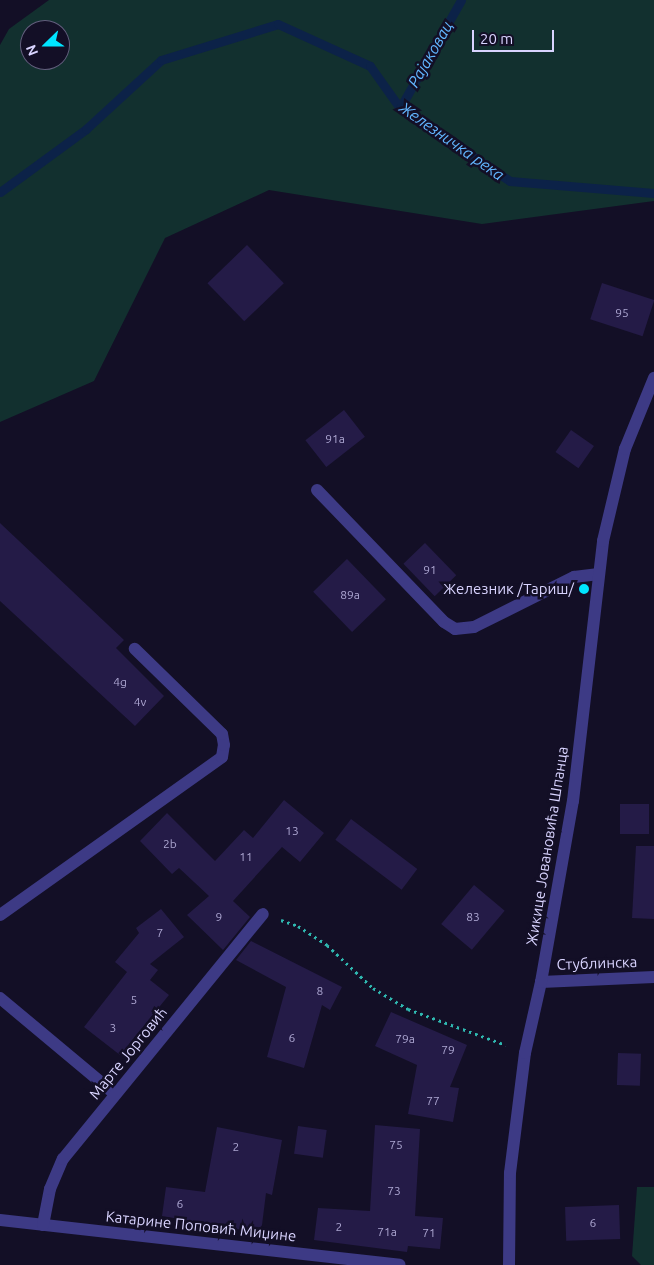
<!DOCTYPE html>
<meta charset="utf-8">
<style>
body{margin:0}
#map{position:relative;width:654px;height:1265px;overflow:hidden;background:#130f26;font-family:Ubuntu,sans-serif}
div>[style]{position:absolute}
[style*='--x']{left:calc(var(--x)*1px);top:calc(var(--y)*1px);width:calc(var(--w)*1px);rotate:calc(var(--a)*1deg)}
.green>*{inset:0;background:#12302f}
.stream>*{height:9px;margin:-4.5px;padding:0 4.5px;transform-origin:4.5px;border-radius:4.5px;background:#0c2248}
.building>*{inset:0;background:#241b47;transform-origin:0 0}
.path>*{height:3px;margin-top:-1.5px;transform-origin:0;background:repeating-linear-gradient(90deg,#2fb8b0 0 2.5px,transparent 0 6.5px)}
.minor>*{height:12px;margin:-6px;padding:0 6px;transform-origin:6px;border-radius:6px;background:#3d3a85}
.dots>*{width:14px;height:14px;translate:-50% -50%;box-sizing:border-box;border:2px solid #130f26;border-radius:50%}
span{translate:-50% -50%;white-space:nowrap;text-align:center;line-height:1.15;-webkit-text-stroke:5px #130f26;paint-order:stroke}
.number-label{font-size:12px;color:#aca6d1}
.number-label span{-webkit-text-stroke-width:0}
.poi-label{font-size:15px;color:#d9d4ff}
.right{translate:-100% -50%;text-align:right}
.street-label{font-size:15px;color:#d9d4ff}
.water-label{font-size:16px;color:#62b6ff;font-style:italic}
.north{position:absolute;left:20px;top:20px;width:50px;height:50px;box-sizing:border-box;background:#130f26;border:1px solid #625e7d;border-radius:50%;rotate:248deg;font-size:14px;font-weight:700;line-height:20px;text-align:center;color:#d9d4ff}
.north::after{content:'';display:block;margin:auto;width:18px;height:22px;background:#00e5ff;clip-path:polygon(50% 0,100% 100%,50% 72%,0 100%)}
.scale{position:absolute;left:472px;top:30px;width:82px;height:22px;box-sizing:border-box;border:2px solid #d9d4ff;border-top:0;padding-left:6px;font-size:15px;line-height:18px;white-space:nowrap;color:#d9d4ff;-webkit-text-stroke:4px #130f26;paint-order:stroke}
</style>
<div id="map">
<div class="green">
<i style="clip-path:polygon(evenodd,49px 0,654px 0,654px 201px,482px 224px,269px 190px,165px 238px,94px 381px,0 422px,0 45px,9px 29px,49px 0,30px 30px,60px 30px,60px 60px,30px 60px,30px 30px)"></i>
<i style="clip-path:polygon(637px 1187px,654px 1187px,654px 1265px,641px 1265px,632px 1256px)"></i>
</div>
<div class="stream">
<i style="--x:400;--y:108;--w:124;--a:-60.5"></i>
<i style="--x:0;--y:192;--w:107;--a:-36.2"></i>
<i style="--x:86;--y:129;--w:102;--a:-42.6"></i>
<i style="--x:161;--y:60;--w:122;--a:-17.1"></i>
<i style="--x:278;--y:24;--w:101;--a:24.5"></i>
<i style="--x:370;--y:66;--w:52;--a:54.5"></i>
<i style="--x:400;--y:108;--w:132;--a:33.6"></i>
<i style="--x:510;--y:181;--w:144;--a:4.8"></i>
</div>
<div class="building">
<i style="left:247px;top:245px;width:53px;height:55px;rotate:46deg"></i>
<i style="left:602px;top:283px;width:55px;height:38px;rotate:18deg"></i>
<i style="left:344px;top:410px;width:34px;height:49px;rotate:52deg"></i>
<i style="left:571px;top:430px;width:28px;height:27px;rotate:35deg"></i>
<i style="clip-path:polygon(0 523px,124px 640px,116px 648px,164px 696px,135px 726px,0 601px)"></i>
<i style="left:425px;top:543px;width:45px;height:30px;rotate:46deg"></i>
<i style="left:347px;top:559px;width:56px;height:47px;rotate:46deg"></i>
<i style="clip-path:polygon(284px 800px,324px 833px,300px 862px,282px 847px,233px 901px,250px 917px,223px 950px,187px 915px,209px 896px,179px 868px,172px 874px,140px 841px,167px 813px,215px 861px,244px 830px,253px 838px)"></i>
<i style="left:620px;top:804px;width:29px;height:30px"></i>
<i style="left:351px;top:819px;width:83px;height:26px;rotate:37deg"></i>
<i style="clip-path:polygon(636px 846px,654px 846px,654px 919px,632px 918px)"></i>
<i style="left:474px;top:885px;width:40px;height:51px;rotate:40deg"></i>
<i style="clip-path:polygon(161px 909px,184px 937px,150px 964px,158px 970px,150px 980px,169px 995px,120px 1055px,84px 1027px,127px 972px,115px 962px,139px 933px,136px 928px)"></i>
<i style="clip-path:polygon(251px 941px,342px 987px,330px 1010px,322px 1005px,304px 1068px,267px 1057px,286px 987px,236px 960px)"></i>
<i style="clip-path:polygon(391px 1012px,467px 1045px,450px 1087px,459px 1088px,453px 1122px,408px 1114px,417px 1065px,375px 1046px)"></i>
<i style="left:618px;top:1053px;width:23px;height:32px;rotate:2deg"></i>
<i style="clip-path:polygon(375px 1125px,420px 1129px,415px 1216px,443px 1218px,440px 1249px,408px 1246px,407px 1252px,314px 1240px,318px 1208px,370px 1211px)"></i>
<i style="left:298px;top:1126px;width:29px;height:28px;rotate:8deg"></i>
<i style="clip-path:polygon(217px 1127px,282px 1140px,272px 1195px,266px 1193px,261px 1233px,162px 1216px,166px 1187px,205px 1192px)"></i>
<i style="left:619px;top:1205px;width:34px;height:54px;rotate:88deg"></i>
</div>
<div class="path">
<i style="--x:281;--y:920;--w:18;--a:19"></i>
<i style="--x:298;--y:926;--w:35;--a:33"></i>
<i style="--x:327;--y:945;--w:63;--a:43.1"></i>
<i style="--x:373;--y:988;--w:41;--a:31"></i>
<i style="--x:408;--y:1009;--w:104;--a:20.2"></i>
</div>
<div class="minor">
<i style="--x:317;--y:490;--w:183;--a:46.1"></i>
<i style="--x:444;--y:622;--w:13;--a:32"></i>
<i style="--x:455;--y:629;--w:19;--a:-6"></i>
<i style="--x:474;--y:627;--w:112;--a:-26.6"></i>
<i style="--x:574;--y:577;--w:25;--a:-7"></i>
<i style="--x:0;--y:915;--w:272;--a:-35.4"></i>
<i style="--x:222;--y:757;--w:12;--a:-81"></i>
<i style="--x:224;--y:745;--w:11;--a:-100"></i>
<i style="--x:222;--y:734;--w:122;--a:-135.7"></i>
<i style="--x:541;--y:982;--w:113;--a:-2.5"></i>
<i style="--x:0;--y:998;--w:150;--a:39.9"></i>
<i style="--x:0;--y:1220;--w:402;--a:6.4"></i>
<i style="--x:43;--y:1225;--w:37;--a:-79"></i>
<i style="--x:50;--y:1189;--w:33;--a:-67"></i>
<i style="--x:63;--y:1159;--w:316;--a:-50.8"></i>
<i style="--x:509;--y:1265;--w:92;--a:-89.4"></i>
<i style="--x:510;--y:1173;--w:121;--a:-82.9"></i>
<i style="--x:525;--y:1053;--w:73;--a:-77.3"></i>
<i style="--x:541;--y:982;--w:184;--a:-80"></i>
<i style="--x:573;--y:801;--w:262;--a:-83.4"></i>
<i style="--x:603;--y:541;--w:95;--a:-76.6"></i>
<i style="--x:625;--y:449;--w:77;--a:-67.8"></i>
</div>
<div class="dots">
<i style="left:584px;top:589px;background:#00e5ff"></i>
</div>
<div class="number-label">
<span style="left:622px;top:313px">95</span>
<span style="left:335px;top:439px">91a</span>
<span style="left:430px;top:570px">91</span>
<span style="left:350px;top:595px">89a</span>
<span style="left:120px;top:682px">4g</span>
<span style="left:140px;top:702px">4v</span>
<span style="left:292px;top:831px">13</span>
<span style="left:170px;top:844px">2b</span>
<span style="left:246px;top:857px">11</span>
<span style="left:219px;top:917px">9</span>
<span style="left:473px;top:917px">83</span>
<span style="left:160px;top:933px">7</span>
<span style="left:320px;top:991px">8</span>
<span style="left:134px;top:1000px">5</span>
<span style="left:113px;top:1028px">3</span>
<span style="left:292px;top:1038px">6</span>
<span style="left:405px;top:1039px">79a</span>
<span style="left:448px;top:1050px">79</span>
<span style="left:433px;top:1101px">77</span>
<span style="left:396px;top:1145px">75</span>
<span style="left:236px;top:1147px">2</span>
<span style="left:394px;top:1191px">73</span>
<span style="left:180px;top:1204px">6</span>
<span style="left:593px;top:1223px">6</span>
<span style="left:339px;top:1227px">2</span>
<span style="left:387px;top:1232px">71a</span>
<span style="left:429px;top:1233px">71</span>
</div>
<div class="poi-label">
<span class="right" style="left:574px;top:589px">Железник /Тариш/</span>
</div>
<div class="street-label">
<span style="left:547px;top:846px;rotate:-81deg">Жикице Јовановића Шпанца</span>
<span style="left:597px;top:963px;rotate:-2deg">Стублинска</span>
<span style="left:128px;top:1053px;rotate:-51deg">Марте Јорговић</span>
<span style="left:201px;top:1226px;rotate:6deg">Катарине Поповић Миџине</span>
</div>
<div class="water-label">
<span style="left:430px;top:54px;rotate:-60deg">Рајаковац</span>
<span style="left:452px;top:141px;rotate:35deg">Железничка река</span>
</div>
<div class="north">N</div>
<div class="scale">20 m</div>
</div>
